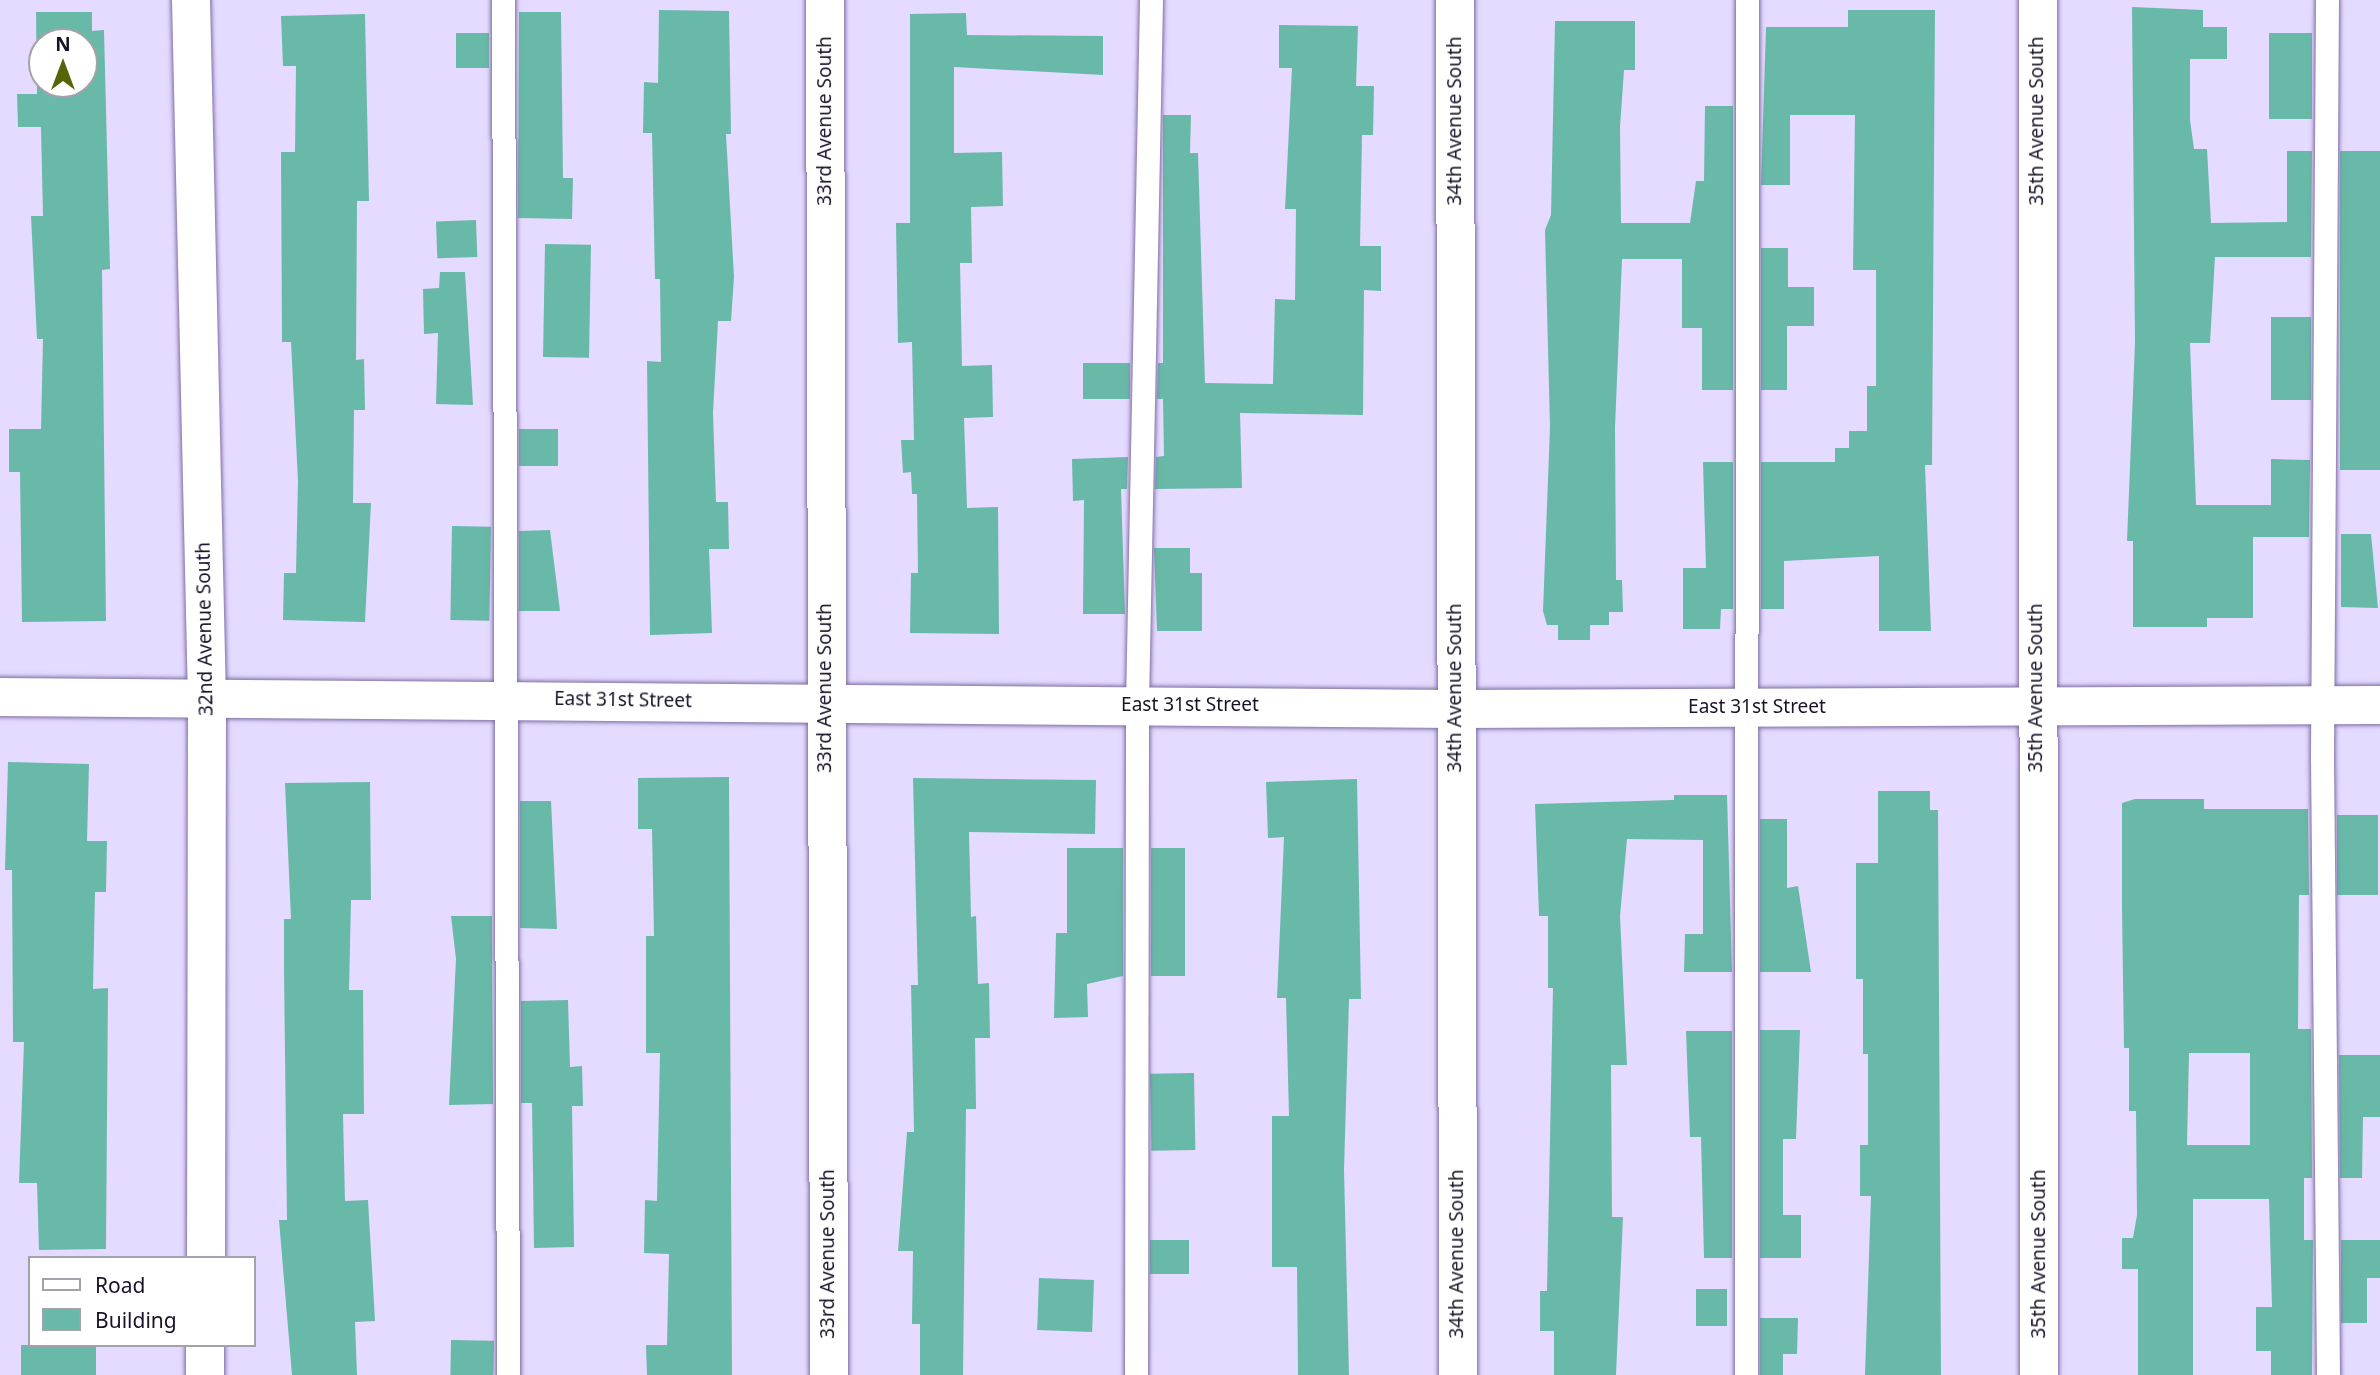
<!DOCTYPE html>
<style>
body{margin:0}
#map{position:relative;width:2380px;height:1375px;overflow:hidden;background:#e5daff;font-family:"Noto Sans",sans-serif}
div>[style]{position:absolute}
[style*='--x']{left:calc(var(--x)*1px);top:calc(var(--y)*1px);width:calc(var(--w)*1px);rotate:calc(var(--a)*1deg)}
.building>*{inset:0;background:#69b9a8;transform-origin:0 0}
.roads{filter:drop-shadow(0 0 2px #7f6ea4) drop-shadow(0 0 2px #7f6ea4)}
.lane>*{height:23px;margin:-11.5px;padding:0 11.5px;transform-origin:11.5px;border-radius:11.5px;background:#fff}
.street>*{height:38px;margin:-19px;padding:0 19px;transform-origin:19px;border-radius:19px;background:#fff}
span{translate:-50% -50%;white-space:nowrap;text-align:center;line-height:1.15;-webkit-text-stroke:5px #fff;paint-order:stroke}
.street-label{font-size:19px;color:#1a1328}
.legend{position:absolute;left:28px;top:1256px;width:228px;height:91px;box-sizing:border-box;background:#fff;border:2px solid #a3a1a9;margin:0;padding:9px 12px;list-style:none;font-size:21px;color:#1a1328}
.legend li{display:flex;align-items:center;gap:14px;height:35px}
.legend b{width:35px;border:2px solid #a3a1a9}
.north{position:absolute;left:28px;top:28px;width:70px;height:70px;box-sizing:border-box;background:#fff;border:2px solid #a3a1a9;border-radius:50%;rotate:0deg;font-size:19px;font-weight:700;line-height:28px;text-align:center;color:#1a1328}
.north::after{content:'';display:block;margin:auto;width:24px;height:32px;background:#576509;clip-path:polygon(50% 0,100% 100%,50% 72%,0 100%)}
</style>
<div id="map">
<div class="building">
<i style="clip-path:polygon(2132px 7px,2203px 10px,2203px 27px,2227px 27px,2227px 59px,2190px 59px,2190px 120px,2194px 149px,2207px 149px,2211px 223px,2287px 222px,2287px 151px,2312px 151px,2311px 257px,2215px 257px,2210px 343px,2190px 343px,2196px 505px,2271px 505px,2271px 459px,2310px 460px,2309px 537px,2253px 537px,2253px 618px,2207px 618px,2207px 627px,2133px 627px,2133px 541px,2127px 541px,2135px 343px)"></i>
<i style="clip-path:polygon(659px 10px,729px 11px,731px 134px,726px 134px,734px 277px,731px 321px,718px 321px,713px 413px,716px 502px,728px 502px,729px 549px,709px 549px,712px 633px,650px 635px,647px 361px,661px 362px,660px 279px,655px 279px,652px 133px,643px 133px,644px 82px,658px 83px)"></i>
<i style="clip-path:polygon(1848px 10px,1935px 10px,1932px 465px,1925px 465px,1931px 631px,1879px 631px,1879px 556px,1784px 561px,1784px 609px,1761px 609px,1761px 462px,1835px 462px,1835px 448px,1849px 448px,1849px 431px,1867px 431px,1867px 386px,1876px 386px,1876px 270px,1853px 270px,1855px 115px,1790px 115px,1790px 185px,1761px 185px,1766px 27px,1848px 27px)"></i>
<i style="clip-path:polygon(evenodd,36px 12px,92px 12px,92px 31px,104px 30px,110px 269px,102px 270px,106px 621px,22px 622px,20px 472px,9px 472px,9px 429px,41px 429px,43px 339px,37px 339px,31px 216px,43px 216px,41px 127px,18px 127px,17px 94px,37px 94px,36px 12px,42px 42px,84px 42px,84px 84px,42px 84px,42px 42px)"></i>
<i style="clip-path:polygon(519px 12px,561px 12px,563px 178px,573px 178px,572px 219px,518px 218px)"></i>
<i style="clip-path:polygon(966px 13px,967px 35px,1103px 36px,1103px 75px,954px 67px,954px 153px,1002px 152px,1003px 206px,971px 207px,972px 263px,960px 263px,962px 366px,992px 365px,993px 417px,964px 418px,967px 508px,998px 507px,999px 634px,910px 633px,911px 573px,918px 573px,917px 494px,912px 494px,911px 472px,903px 473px,901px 440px,914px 440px,912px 342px,898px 343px,896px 223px,910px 223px,910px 14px)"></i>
<i style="clip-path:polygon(365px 14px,369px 201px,357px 201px,356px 360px,364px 359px,365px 410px,354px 410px,353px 503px,371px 503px,365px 622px,283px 620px,284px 573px,296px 573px,298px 481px,291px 342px,282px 342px,281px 152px,295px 152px,296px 66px,283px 66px,281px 16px)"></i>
<i style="clip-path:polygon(1555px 21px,1635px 21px,1635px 70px,1624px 70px,1620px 127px,1621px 223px,1690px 223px,1696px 181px,1704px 181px,1705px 106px,1733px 106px,1733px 390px,1702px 390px,1702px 328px,1682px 328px,1682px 259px,1622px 259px,1615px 427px,1616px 580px,1622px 580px,1623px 612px,1609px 612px,1609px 625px,1590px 625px,1590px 640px,1558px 640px,1558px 625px,1547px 625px,1543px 611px,1550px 427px,1545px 230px,1551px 215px)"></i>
<i style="clip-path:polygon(1279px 25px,1358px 26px,1356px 86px,1374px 86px,1373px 135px,1362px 135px,1360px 246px,1381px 246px,1381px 291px,1364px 290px,1363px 415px,1240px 413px,1242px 488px,1155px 489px,1156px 457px,1164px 456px,1163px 399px,1157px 399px,1158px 363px,1163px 363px,1163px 115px,1191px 115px,1190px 153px,1198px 153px,1205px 383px,1273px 384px,1275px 299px,1295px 300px,1296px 209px,1285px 209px,1292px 68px,1279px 68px)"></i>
<i style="left:489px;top:33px;width:35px;height:33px;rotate:90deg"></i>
<i style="left:2269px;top:33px;width:43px;height:86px"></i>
<i style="left:2340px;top:151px;width:40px;height:319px"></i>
<i style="left:476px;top:220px;width:37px;height:40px;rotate:88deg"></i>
<i style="left:545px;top:244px;width:46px;height:113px;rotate:1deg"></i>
<i style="clip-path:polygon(1761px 248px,1788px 248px,1788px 287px,1814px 287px,1814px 326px,1787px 326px,1787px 390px,1761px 390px)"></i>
<i style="clip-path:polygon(440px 272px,465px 272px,473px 405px,436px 404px,438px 333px,424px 334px,423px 289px,439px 288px)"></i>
<i style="left:2271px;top:317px;width:40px;height:83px"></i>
<i style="left:1083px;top:363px;width:47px;height:36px"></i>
<i style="left:519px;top:429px;width:39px;height:37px"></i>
<i style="clip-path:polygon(1128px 457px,1127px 489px,1121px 489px,1125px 614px,1083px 614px,1084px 500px,1073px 501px,1072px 459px)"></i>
<i style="clip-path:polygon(1703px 462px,1733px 462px,1733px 609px,1721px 609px,1720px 629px,1683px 629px,1683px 568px,1706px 568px)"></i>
<i style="left:452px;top:526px;width:39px;height:94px;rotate:1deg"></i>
<i style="clip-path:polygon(550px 530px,560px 611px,519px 611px,519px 531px)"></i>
<i style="clip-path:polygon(2341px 534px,2371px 534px,2378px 608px,2341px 607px)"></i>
<i style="clip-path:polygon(1154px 548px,1190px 548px,1190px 573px,1202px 573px,1202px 631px,1157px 631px)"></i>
<i style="clip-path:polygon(8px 762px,89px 764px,87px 841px,107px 841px,106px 892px,95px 892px,93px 989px,108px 988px,106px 1249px,39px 1250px,37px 1183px,19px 1183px,24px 1042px,13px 1042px,12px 870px,5px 870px)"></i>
<i style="clip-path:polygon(729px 777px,732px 1375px,647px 1375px,646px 1345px,667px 1345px,669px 1254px,644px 1253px,645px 1200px,657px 1201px,660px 1053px,646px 1053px,646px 936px,654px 936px,652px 829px,638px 829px,638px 778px)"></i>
<i style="clip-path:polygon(913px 778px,1096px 780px,1095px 834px,969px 832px,971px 917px,976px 916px,978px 984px,989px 983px,990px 1038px,975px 1038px,976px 1109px,966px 1109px,963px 1375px,920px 1375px,920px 1324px,912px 1324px,913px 1251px,898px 1251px,907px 1132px,914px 1132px,911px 985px,918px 985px)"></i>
<i style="clip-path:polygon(1357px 779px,1361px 999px,1349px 999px,1344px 1170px,1349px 1375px,1298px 1375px,1297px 1267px,1272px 1267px,1272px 1116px,1289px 1116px,1286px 998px,1277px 998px,1284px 837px,1268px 838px,1266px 782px)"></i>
<i style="clip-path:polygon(370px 782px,371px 900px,351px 900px,349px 990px,363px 990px,364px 1114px,343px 1114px,345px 1201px,368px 1200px,375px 1321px,355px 1322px,357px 1375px,292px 1375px,279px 1220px,287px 1220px,284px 970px,284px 919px,291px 919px,285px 783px)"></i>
<i style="clip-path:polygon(1878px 791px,1930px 791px,1930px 810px,1938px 810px,1941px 1375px,1865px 1375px,1871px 1196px,1860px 1196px,1860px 1145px,1868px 1145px,1868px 1054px,1863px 1054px,1863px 979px,1856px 979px,1856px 863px,1878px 863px)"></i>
<i style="clip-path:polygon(1674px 795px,1727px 795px,1732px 972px,1684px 972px,1685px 934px,1703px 934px,1703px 840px,1627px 839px,1620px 916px,1627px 1065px,1611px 1065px,1612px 1217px,1623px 1217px,1616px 1375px,1554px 1375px,1554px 1331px,1540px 1331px,1540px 1291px,1547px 1291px,1553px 988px,1548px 988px,1548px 916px,1539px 916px,1535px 804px,1674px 800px)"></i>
<i style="clip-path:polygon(evenodd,2135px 799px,2204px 799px,2204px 809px,2308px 809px,2309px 895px,2299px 895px,2298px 1029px,2311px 1029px,2312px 1178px,2304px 1178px,2304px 1240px,2313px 1240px,2312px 1375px,2271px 1375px,2271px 1351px,2256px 1351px,2256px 1307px,2272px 1307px,2269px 1199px,2193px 1199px,2193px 1375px,2138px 1375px,2138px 1269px,2122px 1269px,2122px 1238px,2133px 1238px,2137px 1215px,2136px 1111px,2129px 1111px,2129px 1048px,2124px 1048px,2122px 907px,2122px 803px,2135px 799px,2189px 1053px,2250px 1053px,2250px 1145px,2187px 1145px,2189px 1053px)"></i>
<i style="clip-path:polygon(520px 801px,551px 801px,557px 929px,520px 928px)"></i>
<i style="left:2337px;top:815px;width:41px;height:80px"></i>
<i style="clip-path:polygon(1760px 819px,1787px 819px,1787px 888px,1798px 886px,1811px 972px,1760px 972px)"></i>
<i style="clip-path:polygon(1067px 848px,1123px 848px,1123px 976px,1087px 984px,1088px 1017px,1054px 1018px,1056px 933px,1067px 933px)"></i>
<i style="left:1151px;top:848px;width:34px;height:128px"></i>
<i style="clip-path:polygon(451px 916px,492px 916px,493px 1104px,449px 1105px,456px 959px)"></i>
<i style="clip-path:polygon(568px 1000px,570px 1067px,582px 1066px,583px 1106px,572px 1106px,574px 1247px,534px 1248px,532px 1103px,521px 1103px,521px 1001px)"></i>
<i style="clip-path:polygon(1760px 1030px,1800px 1030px,1796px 1139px,1783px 1139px,1783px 1215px,1801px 1215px,1801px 1258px,1760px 1258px)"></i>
<i style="clip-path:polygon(1686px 1031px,1732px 1031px,1732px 1258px,1704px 1258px,1701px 1137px,1690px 1137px)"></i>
<i style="clip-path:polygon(2339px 1055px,2380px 1055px,2380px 1117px,2363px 1117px,2362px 1178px,2340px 1178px)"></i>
<i style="left:1194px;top:1073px;width:77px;height:44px;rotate:89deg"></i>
<i style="left:1150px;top:1240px;width:39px;height:34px"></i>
<i style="clip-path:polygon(2341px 1240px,2380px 1240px,2380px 1278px,2367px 1278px,2367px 1323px,2341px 1323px)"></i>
<i style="left:1039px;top:1278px;width:55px;height:52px;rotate:2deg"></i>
<i style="left:1696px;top:1289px;width:31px;height:37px"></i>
<i style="clip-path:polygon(1760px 1318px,1798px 1318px,1797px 1354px,1783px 1354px,1783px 1375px,1760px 1375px)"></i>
<i style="left:451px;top:1340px;width:43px;height:35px;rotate:1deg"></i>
<i style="left:21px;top:1345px;width:75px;height:30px"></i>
</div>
<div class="roads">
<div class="lane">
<i style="--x:503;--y:0;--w:1375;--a:89.79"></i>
<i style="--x:2327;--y:0;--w:758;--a:90.38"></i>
<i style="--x:2322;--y:758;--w:617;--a:89.44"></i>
<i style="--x:1136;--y:1375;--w:671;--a:-89.91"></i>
<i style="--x:1137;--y:704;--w:704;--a:-88.86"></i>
<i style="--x:1746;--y:1375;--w:1375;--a:-89.96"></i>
</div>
<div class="street">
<i style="--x:191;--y:0;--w:700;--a:88.69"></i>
<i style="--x:207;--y:700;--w:558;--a:90.1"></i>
<i style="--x:825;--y:0;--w:1375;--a:89.83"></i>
<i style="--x:1455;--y:0;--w:1375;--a:89.87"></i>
<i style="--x:2038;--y:0;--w:1375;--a:89.96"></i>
<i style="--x:0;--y:697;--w:1455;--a:0.47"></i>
<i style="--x:1455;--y:709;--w:925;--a:-0.25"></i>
<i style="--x:205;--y:1375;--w:30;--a:-90"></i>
</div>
</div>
<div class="street-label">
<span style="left:825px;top:121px;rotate:-90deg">33rd Avenue South</span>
<span style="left:1455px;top:121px;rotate:-90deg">34th Avenue South</span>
<span style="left:2037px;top:121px;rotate:-90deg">35th Avenue South</span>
<span style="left:205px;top:629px;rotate:-91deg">32nd Avenue South</span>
<span style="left:825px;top:688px;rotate:-90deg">33rd Avenue South</span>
<span style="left:1455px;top:688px;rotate:-90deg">34th Avenue South</span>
<span style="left:2036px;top:688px;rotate:-90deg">35th Avenue South</span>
<span style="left:623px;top:700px;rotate:1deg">East 31st Street</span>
<span style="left:1190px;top:705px">East 31st Street</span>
<span style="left:1757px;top:707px">East 31st Street</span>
<span style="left:828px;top:1254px;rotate:-90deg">33rd Avenue South</span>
<span style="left:1457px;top:1254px;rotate:-90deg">34th Avenue South</span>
<span style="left:2039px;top:1254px;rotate:-90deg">35th Avenue South</span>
</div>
<ul class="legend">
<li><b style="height:9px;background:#fff"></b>Road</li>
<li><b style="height:19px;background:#69b9a8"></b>Building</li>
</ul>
<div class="north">N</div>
</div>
